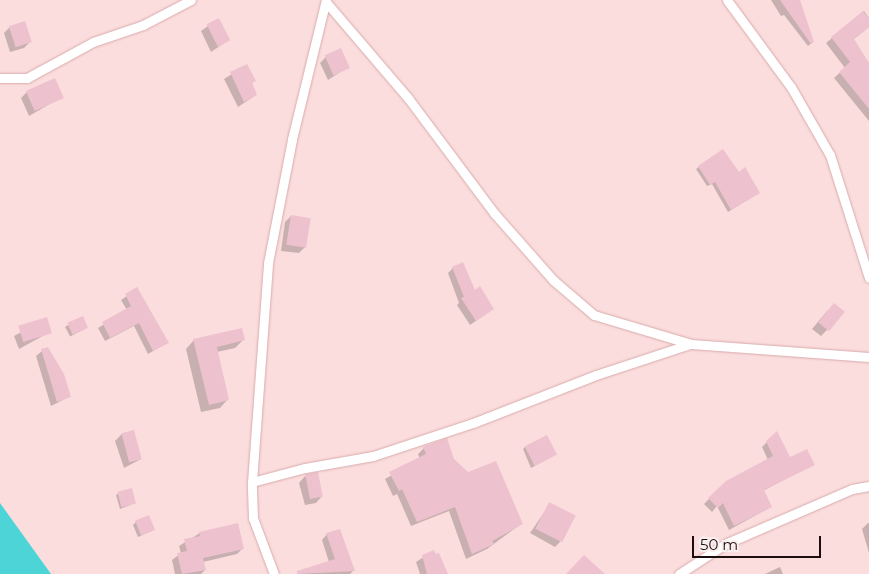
<!DOCTYPE html>
<style>
body{margin:0}
#map{position:relative;width:869px;height:574px;overflow:hidden;background:#fbdddd;font-family:Montserrat,sans-serif}
div>[style]{position:absolute}
[style*='--x']{left:calc(var(--x)*1px);top:calc(var(--y)*1px);width:calc(var(--w)*1px);rotate:calc(var(--a)*1deg)}
.water>*{inset:0;background:#4cd4d7}
.shadow>*{inset:0;background:#0003;transform-origin:0 0}
.building>*{inset:0;background:#eec1cf;transform-origin:0 0}
.roads{filter:drop-shadow(0 0 1px #d9aaab) drop-shadow(0 0 1px #d9aaab)}
.service>*{height:9px;margin:-4.5px;padding:0 4.5px;transform-origin:4.5px;border-radius:4.5px;background:#fff}
span{translate:-50% -50%;white-space:nowrap;text-align:center;line-height:1.15;-webkit-text-stroke:4px #faefef;paint-order:stroke}
.scale{position:absolute;left:692px;top:536px;width:129px;height:22px;box-sizing:border-box;border:2px solid #1d0d0e;border-top:0;padding-left:6px;font-size:15px;line-height:18px;white-space:nowrap;color:#1d0d0e;-webkit-text-stroke:4px #faefef;paint-order:stroke}
</style>
<div id="map">
<div class="water">
<i style="clip-path:polygon(0 503px,51px 574px,0 574px)"></i>
</div>
<div class="shadow">
<i style="clip-path:polygon(771px 0,799px 0,813px 42px,808px 46px,784px 15px,781px 16px)"></i>
<i style="clip-path:polygon(864px 11px,869px 18px,869px 27px,853px 40px,869px 64px,869px 121px,834px 78px,845px 68px,826px 43px)"></i>
<i style="clip-path:polygon(218px 19px,229px 40px,211px 52px,201px 31px)"></i>
<i style="clip-path:polygon(10px 27px,30px 42px,24px 48px,10px 52px,4px 33px)"></i>
<i style="clip-path:polygon(326px 57px,348px 67px,328px 80px,320px 63px)"></i>
<i style="clip-path:polygon(246px 65px,256px 95px,238px 107px,224px 79px)"></i>
<i style="clip-path:polygon(27px 92px,62px 97px,29px 116px,21px 98px)"></i>
<i style="clip-path:polygon(699px 167px,738px 173px,759px 193px,728px 212px,712px 184px,707px 186px,696px 169px)"></i>
<i style="clip-path:polygon(291px 216px,305px 247px,299px 253px,281px 251px,285px 222px)"></i>
<i style="clip-path:polygon(453px 268px,493px 309px,470px 325px,457px 305px,459px 303px,448px 273px)"></i>
<i style="clip-path:polygon(137px 289px,167px 343px,148px 354px,134px 326px,105px 341px,98px 328px,127px 310px,121px 300px)"></i>
<i style="clip-path:polygon(828px 310px,827px 330px,821px 336px,812px 329px)"></i>
<i style="left:82px;top:318px;width:11px;height:19px;rotate:63deg"></i>
<i style="clip-path:polygon(46px 319px,50px 332px,19px 349px,14px 336px)"></i>
<i style="clip-path:polygon(244px 339px,235px 348px,217px 352px,228px 399px,220px 408px,201px 412px,186px 349px,194px 340px)"></i>
<i style="clip-path:polygon(42px 351px,69px 397px,51px 406px,36px 356px)"></i>
<i style="clip-path:polygon(776px 433px,789px 459px,813px 464px,763px 491px,771px 507px,729px 530px,717px 506px,712px 512px,704px 504px,726px 482px,768px 460px,762px 447px)"></i>
<i style="clip-path:polygon(122px 434px,141px 459px,124px 468px,115px 441px)"></i>
<i style="clip-path:polygon(446px 440px,453px 460px,521px 524px,487px 549px,466px 559px,449px 511px,411px 526px,397px 494px,393px 496px,385px 479px,420px 459px,418px 454px,424px 448px)"></i>
<i style="clip-path:polygon(525px 447px,555px 455px,531px 468px,523px 449px)"></i>
<i style="clip-path:polygon(305px 476px,322px 496px,316px 503px,305px 505px,299px 483px)"></i>
<i style="clip-path:polygon(119px 493px,135px 503px,120px 509px,116px 495px)"></i>
<i style="clip-path:polygon(550px 504px,560px 542px,555px 547px,530px 533px)"></i>
<i style="clip-path:polygon(136px 522px,154px 530px,138px 537px,133px 525px)"></i>
<i style="clip-path:polygon(868px 523px,869px 523px,869px 553px,862px 529px)"></i>
<i style="clip-path:polygon(200px 533px,243px 548px,237px 554px,203px 562px,205px 570px,201px 574px,175px 574px,172px 560px,181px 553px,179px 546px)"></i>
<i style="clip-path:polygon(327px 534px,353px 571px,350px 574px,299px 574px,329px 562px,322px 540px)"></i>
<i style="clip-path:polygon(433px 551px,436px 556px,447px 574px,420px 574px,416px 562px)"></i>
<i style="clip-path:polygon(780px 567px,783px 574px,765px 574px)"></i>
</div>
<div class="building">
<i style="clip-path:polygon(780px 0,800px 0,814px 42px,811px 44px)"></i>
<i style="clip-path:polygon(863px 11px,869px 18px,869px 27px,854px 39px,869px 63px,869px 109px,839px 72px,850px 62px,831px 37px)"></i>
<i style="left:219px;top:18px;width:25px;height:14px;rotate:63deg"></i>
<i style="left:25px;top:21px;width:22px;height:17px;rotate:72deg"></i>
<i style="left:341px;top:48px;width:22px;height:18px;rotate:66deg"></i>
<i style="clip-path:polygon(247px 64px,256px 81px,252px 83px,257px 95px,244px 102px,230px 72px)"></i>
<i style="left:55px;top:78px;width:22px;height:32px;rotate:66deg"></i>
<i style="clip-path:polygon(723px 149px,739px 172px,745px 167px,760px 193px,731px 210px,715px 182px,710px 185px,698px 166px)"></i>
<i style="left:291px;top:215px;width:20px;height:30px;rotate:9deg"></i>
<i style="clip-path:polygon(463px 262px,475px 290px,480px 286px,494px 309px,476px 321px,461px 298px,464px 297px,452px 267px)"></i>
<i style="clip-path:polygon(137px 287px,169px 343px,153px 351px,139px 323px,110px 338px,102px 322px,131px 306px,125px 294px)"></i>
<i style="left:834px;top:303px;width:14px;height:25px;rotate:39deg"></i>
<i style="left:83px;top:316px;width:13px;height:17px;rotate:67deg"></i>
<i style="left:47px;top:317px;width:17px;height:30px;rotate:73deg"></i>
<i style="clip-path:polygon(242px 328px,245px 340px,217px 347px,229px 400px,209px 405px,193px 339px)"></i>
<i style="clip-path:polygon(48px 347px,64px 374px,71px 397px,57px 402px,41px 349px)"></i>
<i style="left:134px;top:430px;width:30px;height:13px;rotate:75deg"></i>
<i style="clip-path:polygon(777px 431px,790px 457px,807px 449px,815px 465px,764px 490px,772px 507px,734px 526px,723px 503px,718px 508px,708px 498px,726px 481px,773px 456px,766px 441px)"></i>
<i style="left:547px;top:435px;width:22px;height:25px;rotate:63deg"></i>
<i style="clip-path:polygon(447px 438px,454px 459px,468px 472px,496px 461px,523px 524px,492px 541px,494px 544px,472px 554px,455px 507px,417px 522px,402px 489px,399px 491px,389px 472px,426px 454px,423px 447px)"></i>
<i style="left:318px;top:472px;width:25px;height:13px;rotate:79deg"></i>
<i style="left:132px;top:488px;width:16px;height:15px;rotate:76deg"></i>
<i style="left:549px;top:502px;width:30px;height:30px;rotate:27deg"></i>
<i style="left:149px;top:515px;width:16px;height:15px;rotate:68deg"></i>
<i style="clip-path:polygon(238px 523px,244px 549px,203px 558px,206px 570px,182px 574px,177px 553px,187px 551px,184px 539px,200px 536px,199px 532px)"></i>
<i style="clip-path:polygon(340px 529px,355px 571px,297px 574px,297px 571px,335px 559px,326px 533px)"></i>
<i style="clip-path:polygon(434px 550px,436px 554px,439px 553px,448px 574px,427px 574px,422px 555px)"></i>
<i style="clip-path:polygon(584px 555px,605px 574px,566px 574px)"></i>
</div>
<div class="roads">
<div class="service">
<i style="--x:727;--y:0;--w:108;--a:53.7"></i>
<i style="--x:791;--y:87;--w:78;--a:60.2"></i>
<i style="--x:830;--y:155;--w:129;--a:72.4"></i>
<i style="--x:326;--y:2;--w:126;--a:49.5"></i>
<i style="--x:408;--y:98;--w:144;--a:53.2"></i>
<i style="--x:494;--y:213;--w:89;--a:48.6"></i>
<i style="--x:553;--y:280;--w:54;--a:40.5"></i>
<i style="--x:594;--y:315;--w:101;--a:16.6"></i>
<i style="--x:691;--y:344;--w:178;--a:4.2"></i>
<i style="--x:0;--y:78;--w:27;--a:0"></i>
<i style="--x:27;--y:78;--w:75;--a:-28.6"></i>
<i style="--x:93;--y:42;--w:53;--a:-18.8"></i>
<i style="--x:143;--y:25;--w:54;--a:-27.5"></i>
<i style="--x:252;--y:482;--w:55;--a:-14.8"></i>
<i style="--x:305;--y:468;--w:69;--a:-10"></i>
<i style="--x:373;--y:456;--w:105;--a:-18.3"></i>
<i style="--x:473;--y:423;--w:132;--a:-21.3"></i>
<i style="--x:596;--y:375;--w:99;--a:-18.3"></i>
<i style="--x:274;--y:574;--w:60;--a:-110.6"></i>
<i style="--x:253;--y:518;--w:36;--a:-92"></i>
<i style="--x:252;--y:482;--w:220;--a:-85.8"></i>
<i style="--x:268;--y:263;--w:126;--a:-79"></i>
<i style="--x:292;--y:139;--w:143;--a:-76.3"></i>
<i style="--x:679;--y:574;--w:55;--a:-33.1"></i>
<i style="--x:725;--y:544;--w:138;--a:-23.4"></i>
<i style="--x:852;--y:489;--w:17;--a:-10"></i>
</div>
</div>
<div class="scale">50 m</div>
</div>
